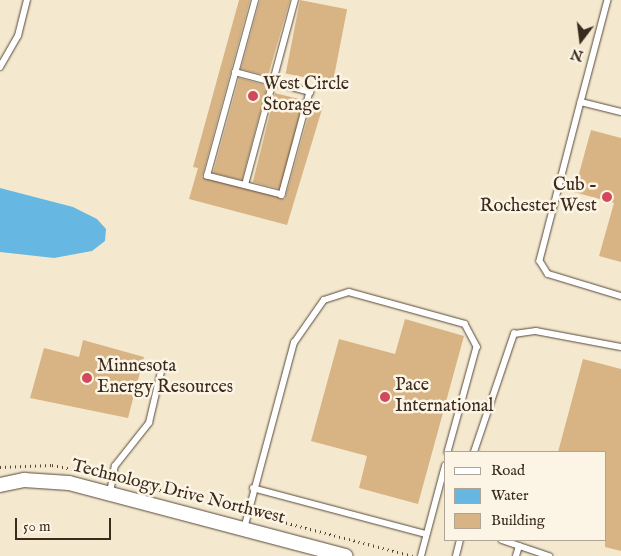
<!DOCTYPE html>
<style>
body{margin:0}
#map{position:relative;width:621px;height:556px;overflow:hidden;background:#f4e9cf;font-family:"IM FELL English",serif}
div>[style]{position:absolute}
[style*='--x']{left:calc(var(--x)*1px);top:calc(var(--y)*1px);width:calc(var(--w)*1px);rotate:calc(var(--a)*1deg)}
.water>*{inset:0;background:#66b8e2}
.building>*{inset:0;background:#d8b485;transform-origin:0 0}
.path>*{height:2.5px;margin-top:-1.25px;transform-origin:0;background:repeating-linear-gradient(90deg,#574739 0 1px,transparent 0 5px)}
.roads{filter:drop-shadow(0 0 1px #574739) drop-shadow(0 0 1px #574739)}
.service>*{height:5.5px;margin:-2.75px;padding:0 2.75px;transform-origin:2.75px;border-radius:2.75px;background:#fff}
.tertiary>*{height:14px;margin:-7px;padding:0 7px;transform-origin:7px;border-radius:7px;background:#fff}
.dots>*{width:14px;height:14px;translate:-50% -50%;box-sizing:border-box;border:2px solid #fcf5e5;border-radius:50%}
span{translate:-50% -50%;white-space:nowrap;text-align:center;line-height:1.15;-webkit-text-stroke:5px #fcf5e5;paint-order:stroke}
.poi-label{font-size:18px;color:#3b2a1e}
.left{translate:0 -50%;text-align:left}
.right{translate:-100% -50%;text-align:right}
.street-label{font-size:18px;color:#3b2a1e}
.legend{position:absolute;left:444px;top:451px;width:162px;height:90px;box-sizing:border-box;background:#fcf5e5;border:1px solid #afa495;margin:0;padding:6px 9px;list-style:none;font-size:15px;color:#3b2a1e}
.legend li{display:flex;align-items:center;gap:10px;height:25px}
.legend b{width:25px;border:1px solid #afa495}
.north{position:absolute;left:556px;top:15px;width:50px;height:50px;-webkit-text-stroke:4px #fcf5e5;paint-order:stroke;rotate:195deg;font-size:14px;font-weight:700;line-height:20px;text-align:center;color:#3b2a1e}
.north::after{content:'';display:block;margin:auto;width:18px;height:22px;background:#3b2a1e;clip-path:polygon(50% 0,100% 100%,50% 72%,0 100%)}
.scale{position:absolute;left:15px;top:518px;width:96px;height:22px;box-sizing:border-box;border:2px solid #3b2a1e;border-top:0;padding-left:6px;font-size:15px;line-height:18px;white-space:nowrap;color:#3b2a1e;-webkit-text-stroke:4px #fcf5e5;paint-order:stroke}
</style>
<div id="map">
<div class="water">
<i style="clip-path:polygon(0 188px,73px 207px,97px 219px,106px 229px,105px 241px,92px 251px,54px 258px,0 252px)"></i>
</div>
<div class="building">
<i style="clip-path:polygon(239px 0,250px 0,202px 177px,285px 199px,312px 103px,323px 106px,287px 225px,189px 199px,198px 168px,193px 167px)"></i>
<i style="clip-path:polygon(260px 0,290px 0,268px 76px,241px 69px)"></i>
<i style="left:300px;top:0;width:48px;height:75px;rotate:11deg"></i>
<i style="clip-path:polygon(239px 78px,265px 85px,266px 90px,242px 180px,213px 173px)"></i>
<i style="left:275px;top:93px;width:29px;height:92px;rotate:14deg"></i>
<i style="clip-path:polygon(591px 130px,621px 138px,621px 262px,599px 256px,614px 203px,574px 192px)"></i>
<i style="clip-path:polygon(405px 319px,464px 336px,418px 504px,359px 488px,367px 456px,311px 441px,339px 339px,395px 354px)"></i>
<i style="clip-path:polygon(83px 340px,144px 357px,128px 418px,30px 398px,44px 348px,79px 357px)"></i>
<i style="clip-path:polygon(583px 359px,621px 369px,621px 551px,605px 547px,605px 452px,558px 452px)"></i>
</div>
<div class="path">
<i style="--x:0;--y:467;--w:52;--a:-2.2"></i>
<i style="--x:52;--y:465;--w:53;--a:10.9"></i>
<i style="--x:121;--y:480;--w:122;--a:14.3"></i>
<i style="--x:257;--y:515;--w:161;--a:14.7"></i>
</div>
<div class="roads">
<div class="service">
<i style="--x:608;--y:0;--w:106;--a:104.8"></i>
<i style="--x:581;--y:102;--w:41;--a:14"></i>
<i style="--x:0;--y:67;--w:36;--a:-60"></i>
<i style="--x:18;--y:36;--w:37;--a:-76"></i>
<i style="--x:235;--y:72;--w:78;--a:14.9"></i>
<i style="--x:310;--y:92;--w:107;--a:105.2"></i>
<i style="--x:282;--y:195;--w:77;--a:-165.8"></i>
<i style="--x:207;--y:176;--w:182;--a:-74.7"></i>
<i style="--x:581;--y:102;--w:164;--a:104.5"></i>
<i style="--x:540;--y:261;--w:15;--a:58"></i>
<i style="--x:548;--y:274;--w:76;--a:16.8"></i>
<i style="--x:245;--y:185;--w:192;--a:-74.9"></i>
<i style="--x:474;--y:452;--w:125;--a:-71.3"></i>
<i style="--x:514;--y:334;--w:22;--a:-8"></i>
<i style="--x:536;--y:331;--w:86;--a:10.7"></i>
<i style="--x:253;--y:488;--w:179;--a:14.9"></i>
<i style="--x:110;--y:493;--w:27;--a:-80"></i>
<i style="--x:115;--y:466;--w:55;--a:-51.7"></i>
<i style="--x:149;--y:423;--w:52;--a:-76.8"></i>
<i style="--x:244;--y:529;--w:193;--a:-75"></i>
<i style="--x:294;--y:343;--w:52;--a:-55.1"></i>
<i style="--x:324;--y:300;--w:26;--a:-18"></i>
<i style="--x:349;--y:292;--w:120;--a:15.4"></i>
<i style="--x:465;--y:324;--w:26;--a:62"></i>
<i style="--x:477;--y:347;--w:109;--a:105.4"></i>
<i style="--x:502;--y:540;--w:50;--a:18.8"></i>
<i style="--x:421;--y:556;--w:93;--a:-75.1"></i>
<i style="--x:456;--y:556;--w:16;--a:-76"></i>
<i style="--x:516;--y:556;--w:10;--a:-73"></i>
</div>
<div class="tertiary">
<i style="--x:0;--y:485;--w:25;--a:-12"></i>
<i style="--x:24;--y:480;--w:45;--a:3.8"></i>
<i style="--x:69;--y:483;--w:286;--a:14.8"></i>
</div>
</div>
<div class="dots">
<i style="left:253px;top:96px;background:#d1495b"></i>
<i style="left:607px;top:197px;background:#d1495b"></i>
<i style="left:87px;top:378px;background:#d1495b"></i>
<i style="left:385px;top:397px;background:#d1495b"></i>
</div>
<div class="poi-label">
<span class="left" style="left:263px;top:96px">West Circle<br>Storage</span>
<span class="right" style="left:597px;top:197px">Cub -<br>Rochester West</span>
<span class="left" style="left:97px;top:378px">Minnesota<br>Energy Resources</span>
<span class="left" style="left:395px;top:397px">Pace<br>International</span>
</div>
<div class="street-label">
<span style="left:178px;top:493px;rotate:14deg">Technology Drive Northwest</span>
</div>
<ul class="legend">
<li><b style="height:6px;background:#fff"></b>Road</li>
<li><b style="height:14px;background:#66b8e2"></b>Water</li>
<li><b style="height:14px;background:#d8b485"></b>Building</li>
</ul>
<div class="north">N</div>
<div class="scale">50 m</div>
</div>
